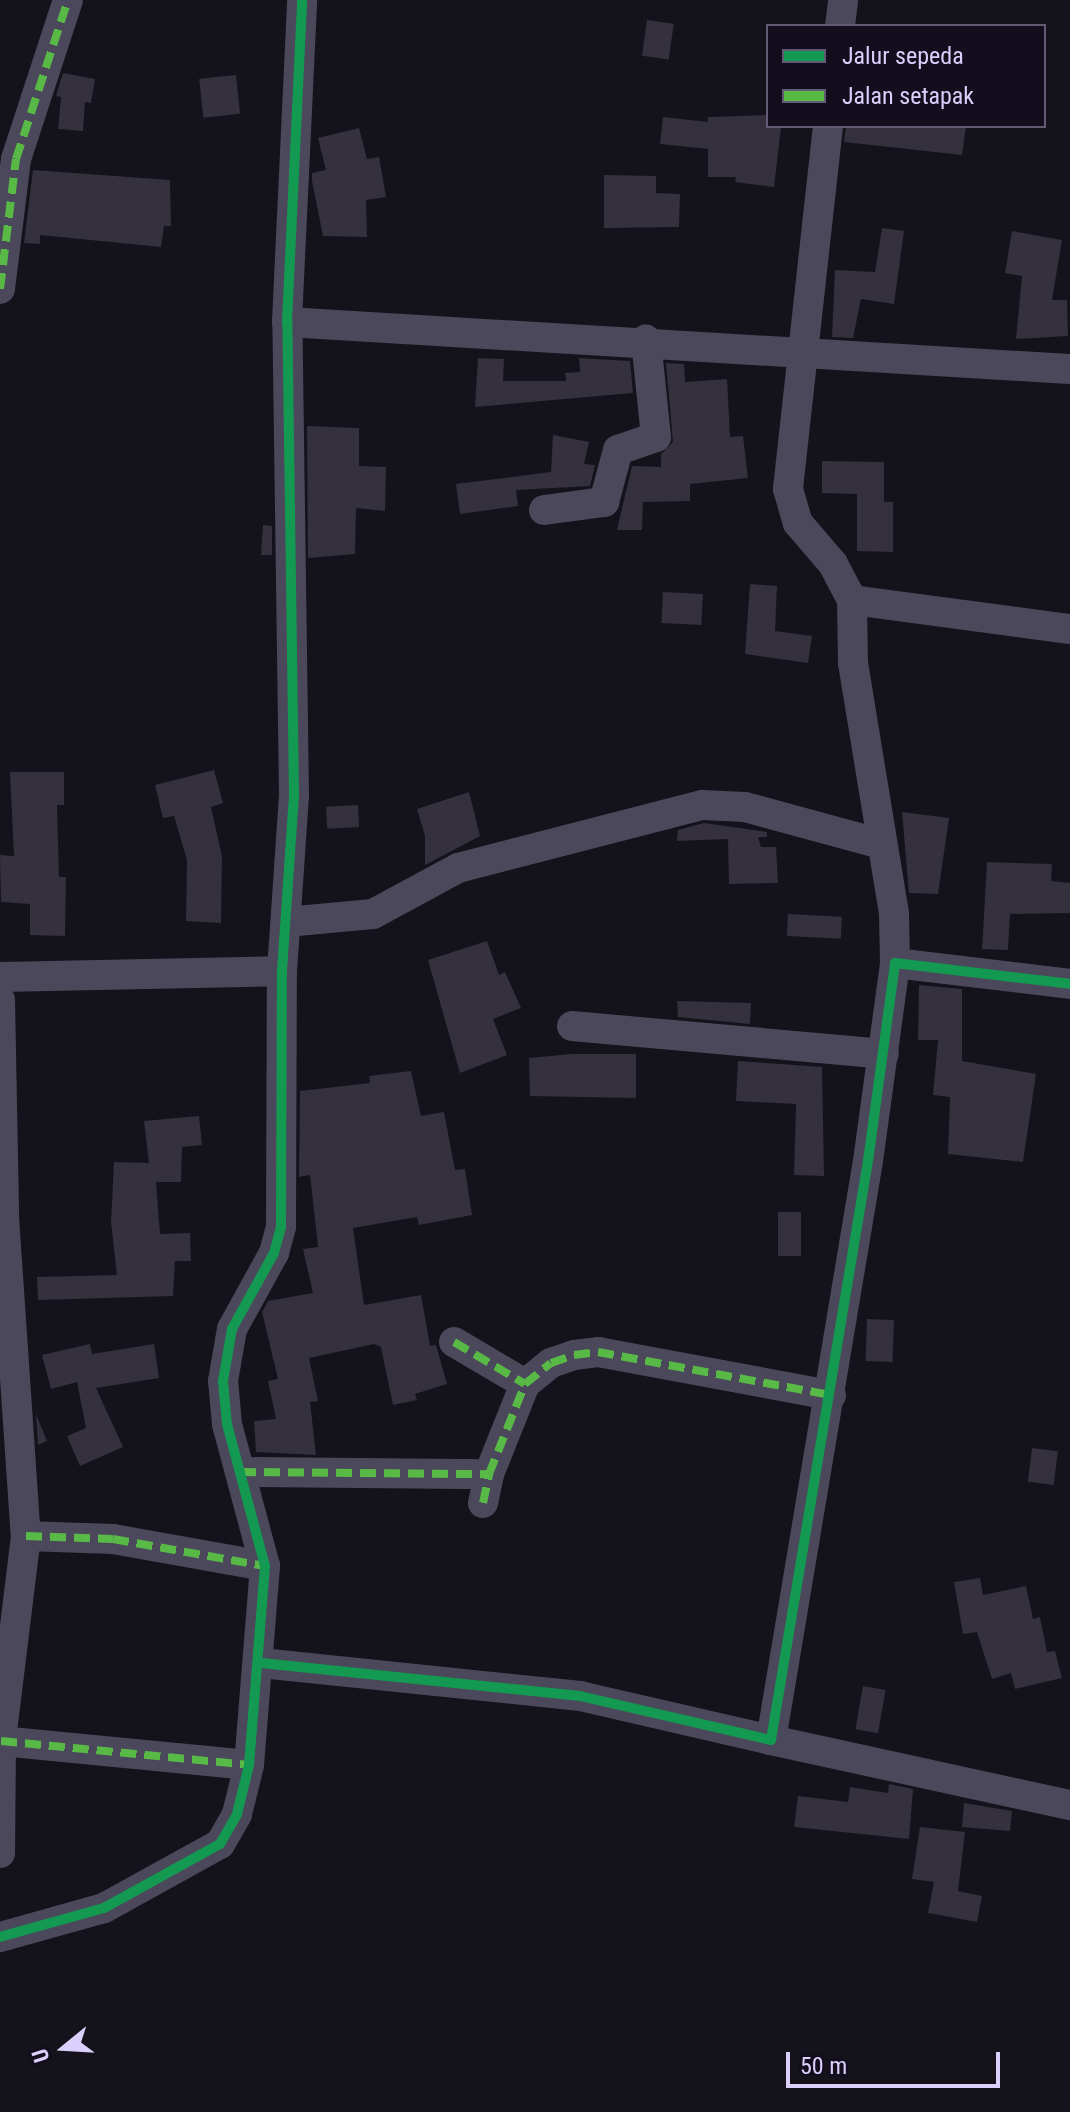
<!DOCTYPE html>
<style>
body{margin:0}
#map{position:relative;width:1070px;height:2112px;overflow:hidden;background:#14121a;font-family:"Roboto Condensed",sans-serif}
div>[style]{position:absolute}
[style*='--x']{left:calc(var(--x)*1px);top:calc(var(--y)*1px);width:calc(var(--w)*1px);rotate:calc(var(--a)*1deg)}
.building>*{inset:0;background:#34303d;transform-origin:0 0}
.street>*{height:30px;margin:-15px;padding:0 15px;transform-origin:15px;border-radius:15px;background:#4b485b}
.quiet>*{height:8px;margin-top:-4px;transform-origin:0;background:repeating-linear-gradient(90deg,#58b947 0 16px,transparent 0 24px)}
.cycleway>*{height:10px;margin:-5px;padding:0 5px;transform-origin:5px;border-radius:5px;background:#139951}
span{translate:-50% -50%;white-space:nowrap;text-align:center;line-height:1.15;-webkit-text-stroke:8px #130e1e;paint-order:stroke}
.legend{position:absolute;left:766px;top:24px;width:280px;height:104px;box-sizing:border-box;background:#130e1e;border:2px solid #635b76;margin:0;padding:10px 14px;list-style:none;font-size:24px;color:#dbcffb}
.legend li{display:flex;align-items:center;gap:16px;height:40px}
.legend b{width:40px;border:2px solid #635b76}
.north{position:absolute;left:24px;top:2008px;width:80px;height:80px;-webkit-text-stroke:6px #130e1e;paint-order:stroke;rotate:252deg;font-size:22px;font-weight:700;line-height:32px;text-align:center;color:#dbcffb}
.north::after{content:'';display:block;margin:auto;width:28px;height:36px;background:#dbcffb;clip-path:polygon(50% 0,100% 100%,50% 72%,0 100%)}
.scale{position:absolute;left:786px;top:2052px;width:214px;height:36px;box-sizing:border-box;border:4px solid #dbcffb;border-top:0;padding-left:10px;font-size:24px;line-height:28px;white-space:nowrap;color:#dbcffb;-webkit-text-stroke:6px #130e1e;paint-order:stroke}
</style>
<div id="map">
<div class="building">
<i style="left:647px;top:20px;width:27px;height:36px;rotate:8deg"></i>
<i style="clip-path:polygon(63px 73px,95px 79px,91px 103px,85px 102px,83px 131px,58px 129px,61px 97px,56px 96px)"></i>
<i style="left:236px;top:75px;width:39px;height:37px;rotate:84deg"></i>
<i style="clip-path:polygon(768px 115px,768px 126px,781px 127px,774px 187px,735px 182px,736px 177px,708px 177px,708px 149px,660px 144px,663px 117px,708px 122px,708px 117px)"></i>
<i style="clip-path:polygon(846px 126px,966px 126px,962px 155px,844px 142px)"></i>
<i style="clip-path:polygon(359px 128px,367px 159px,379px 157px,386px 197px,366px 200px,367px 237px,323px 236px,312px 181px,312px 173px,326px 170px,318px 138px)"></i>
<i style="clip-path:polygon(33px 170px,170px 180px,171px 226px,164px 226px,161px 247px,40px 235px,40px 244px,24px 243px)"></i>
<i style="clip-path:polygon(604px 175px,656px 176px,656px 193px,680px 194px,679px 227px,604px 228px)"></i>
<i style="clip-path:polygon(882px 228px,904px 231px,894px 304px,861px 299px,853px 338px,832px 337px,835px 270px,875px 272px)"></i>
<i style="clip-path:polygon(1012px 231px,1062px 240px,1052px 300px,1067px 300px,1068px 336px,1016px 339px,1022px 276px,1005px 273px)"></i>
<i style="clip-path:polygon(478px 358px,504px 359px,503px 381px,566px 381px,565px 373px,580px 372px,579px 358px,630px 361px,633px 393px,475px 407px)"></i>
<i style="clip-path:polygon(666px 363px,684px 364px,685px 382px,727px 379px,730px 437px,743px 436px,748px 478px,690px 484px,690px 501px,643px 502px,642px 530px,617px 530px,632px 466px,661px 467px,661px 454px,673px 442px)"></i>
<i style="clip-path:polygon(307px 426px,359px 428px,359px 466px,386px 467px,385px 511px,356px 508px,355px 554px,308px 558px)"></i>
<i style="clip-path:polygon(553px 435px,589px 442px,584px 464px,595px 465px,590px 486px,516px 490px,518px 506px,460px 514px,456px 484px,551px 472px)"></i>
<i style="clip-path:polygon(822px 461px,884px 462px,884px 502px,893px 502px,893px 552px,857px 551px,857px 494px,822px 493px)"></i>
<i style="clip-path:polygon(263px 525px,272px 526px,272px 555px,261px 555px)"></i>
<i style="clip-path:polygon(750px 584px,777px 586px,775px 631px,812px 636px,808px 663px,745px 654px)"></i>
<i style="left:663px;top:592px;width:40px;height:31px;rotate:3deg"></i>
<i style="clip-path:polygon(214px 770px,223px 803px,211px 807px,222px 856px,221px 923px,186px 921px,187px 860px,174px 816px,163px 818px,155px 785px)"></i>
<i style="clip-path:polygon(10px 772px,64px 772px,64px 805px,57px 805px,59px 877px,66px 877px,65px 936px,30px 935px,30px 904px,1px 902px,0 855px,14px 856px)"></i>
<i style="clip-path:polygon(469px 792px,480px 836px,425px 865px,425px 836px,417px 809px)"></i>
<i style="left:358px;top:805px;width:22px;height:32px;rotate:87deg"></i>
<i style="clip-path:polygon(902px 812px,949px 818px,938px 894px,909px 893px)"></i>
<i style="clip-path:polygon(704px 823px,767px 832px,767px 837px,758px 837px,761px 847px,776px 847px,778px 883px,729px 884px,728px 839px,677px 841px,678px 830px)"></i>
<i style="clip-path:polygon(987px 862px,1052px 864px,1051px 881px,1070px 883px,1070px 913px,1010px 914px,1008px 950px,982px 949px)"></i>
<i style="left:788px;top:914px;width:54px;height:22px;rotate:3deg"></i>
<i style="clip-path:polygon(487px 941px,499px 975px,505px 972px,521px 1008px,493px 1019px,507px 1055px,460px 1073px,428px 960px)"></i>
<i style="clip-path:polygon(919px 985px,962px 989px,962px 1061px,1036px 1074px,1023px 1162px,948px 1154px,950px 1097px,933px 1095px,938px 1040px,918px 1040px)"></i>
<i style="clip-path:polygon(677px 1001px,751px 1003px,750px 1024px,678px 1017px)"></i>
<i style="clip-path:polygon(572px 1054px,636px 1054px,636px 1098px,530px 1096px,529px 1058px)"></i>
<i style="clip-path:polygon(738px 1061px,822px 1067px,824px 1176px,794px 1175px,796px 1104px,736px 1101px)"></i>
<i style="clip-path:polygon(411px 1071px,421px 1116px,444px 1112px,455px 1170px,465px 1169px,472px 1215px,419px 1225px,417px 1217px,353px 1228px,364px 1305px,421px 1295px,430px 1346px,436px 1345px,447px 1384px,415px 1394px,417px 1400px,393px 1405px,381px 1347px,374px 1344px,309px 1358px,318px 1401px,310px 1402px,316px 1455px,256px 1452px,254px 1421px,276px 1419px,268px 1381px,278px 1379px,262px 1312px,268px 1301px,313px 1293px,303px 1249px,318px 1247px,310px 1175px,299px 1177px,300px 1091px,370px 1083px,369px 1076px)"></i>
<i style="clip-path:polygon(199px 1116px,202px 1145px,182px 1147px,181px 1182px,156px 1182px,160px 1234px,190px 1233px,191px 1261px,175px 1261px,173px 1296px,38px 1300px,37px 1277px,117px 1275px,111px 1222px,114px 1162px,149px 1163px,144px 1121px)"></i>
<i style="left:778px;top:1212px;width:23px;height:44px"></i>
<i style="left:867px;top:1319px;width:27px;height:42px;rotate:2deg"></i>
<i style="clip-path:polygon(90px 1344px,92px 1354px,154px 1344px,159px 1378px,96px 1388px,123px 1447px,80px 1466px,67px 1436px,86px 1428px,77px 1382px,51px 1389px,42px 1355px)"></i>
<i style="clip-path:polygon(36px 1414px,47px 1441px,38px 1445px)"></i>
<i style="left:1032px;top:1448px;width:26px;height:34px;rotate:7deg"></i>
<i style="clip-path:polygon(980px 1578px,983px 1595px,1026px 1586px,1033px 1619px,1040px 1617px,1047px 1652px,1055px 1651px,1062px 1678px,1015px 1689px,1011px 1673px,992px 1679px,977px 1632px,963px 1634px,954px 1582px)"></i>
<i style="left:863px;top:1686px;width:23px;height:44px;rotate:10deg"></i>
<i style="clip-path:polygon(889px 1784px,913px 1789px,909px 1839px,794px 1827px,798px 1796px,848px 1802px,850px 1787px,888px 1793px)"></i>
<i style="clip-path:polygon(964px 1803px,1012px 1811px,1010px 1831px,962px 1827px)"></i>
<i style="clip-path:polygon(920px 1827px,965px 1832px,958px 1891px,982px 1896px,977px 1922px,928px 1913px,934px 1882px,912px 1879px)"></i>
</div>
<div class="street">
<i style="--x:840;--y:26;--w:26;--a:-83"></i>
<i style="--x:828;--y:126;--w:365;--a:96.3"></i>
<i style="--x:788;--y:489;--w:35;--a:74"></i>
<i style="--x:798;--y:523;--w:54;--a:49.5"></i>
<i style="--x:833;--y:564;--w:41;--a:62.2"></i>
<i style="--x:852;--y:600;--w:63;--a:89.1"></i>
<i style="--x:853;--y:663;--w:254;--a:80.7"></i>
<i style="--x:894;--y:914;--w:49;--a:88.8"></i>
<i style="--x:0;--y:289;--w:131;--a:-83"></i>
<i style="--x:16;--y:159;--w:167;--a:-71.9"></i>
<i style="--x:287;--y:322;--w:784;--a:3.44"></i>
<i style="--x:544;--y:510;--w:61;--a:-7.6"></i>
<i style="--x:604;--y:502;--w:54;--a:-74.9"></i>
<i style="--x:618;--y:450;--w:40;--a:-18.9"></i>
<i style="--x:656;--y:437;--w:98;--a:-95.9"></i>
<i style="--x:852;--y:600;--w:220;--a:7.6"></i>
<i style="--x:286;--y:922;--w:87;--a:-5.3"></i>
<i style="--x:373;--y:914;--w:97;--a:-28.4"></i>
<i style="--x:458;--y:868;--w:252;--a:-14.5"></i>
<i style="--x:702;--y:805;--w:43;--a:2.7"></i>
<i style="--x:745;--y:807;--w:141;--a:15.2"></i>
<i style="--x:0;--y:977;--w:282;--a:-1.2"></i>
<i style="--x:0;--y:1000;--w:217;--a:88.9"></i>
<i style="--x:4;--y:1217;--w:320;--a:86.1"></i>
<i style="--x:26;--y:1536;--w:207;--a:97"></i>
<i style="--x:1;--y:1741;--w:112;--a:90.5"></i>
<i style="--x:572;--y:1026;--w:313;--a:5.1"></i>
<i style="--x:454;--y:1342;--w:82;--a:30.6"></i>
<i style="--x:240;--y:1472;--w:249;--a:0.5"></i>
<i style="--x:489;--y:1474;--w:97;--a:-68.2"></i>
<i style="--x:525;--y:1384;--w:33;--a:-39"></i>
<i style="--x:551;--y:1363;--w:24;--a:-19"></i>
<i style="--x:574;--y:1355;--w:24;--a:-7"></i>
<i style="--x:598;--y:1352;--w:237;--a:10.5"></i>
<i style="--x:483;--y:1503;--w:30;--a:-78"></i>
<i style="--x:26;--y:1536;--w:87;--a:2"></i>
<i style="--x:113;--y:1539;--w:154;--a:10.1"></i>
<i style="--x:261;--y:1663;--w:321;--a:5.9"></i>
<i style="--x:580;--y:1696;--w:196;--a:13"></i>
<i style="--x:771;--y:1740;--w:587;--a:-80.49"></i>
<i style="--x:868;--y:1161;--w:200;--a:-82.2"></i>
<i style="--x:895;--y:963;--w:176;--a:6.8"></i>
<i style="--x:771;--y:1740;--w:306;--a:12.3"></i>
<i style="--x:0;--y:1741;--w:250;--a:5.5"></i>
<i style="--x:0;--y:1937;--w:108;--a:-15.6"></i>
<i style="--x:104;--y:1908;--w:132;--a:-28.9"></i>
<i style="--x:220;--y:1844;--w:34;--a:-60"></i>
<i style="--x:237;--y:1814;--w:50;--a:-76.2"></i>
<i style="--x:249;--y:1765;--w:200;--a:-85.4"></i>
<i style="--x:265;--y:1566;--w:147;--a:-105"></i>
<i style="--x:227;--y:1424;--w:43;--a:-95.3"></i>
<i style="--x:223;--y:1381;--w:53;--a:-80.2"></i>
<i style="--x:232;--y:1329;--w:87;--a:-61.1"></i>
<i style="--x:274;--y:1253;--w:27;--a:-75"></i>
<i style="--x:281;--y:1227;--w:256;--a:-89.8"></i>
<i style="--x:282;--y:971;--w:175;--a:-86.1"></i>
<i style="--x:294;--y:796;--w:474;--a:-90.8"></i>
<i style="--x:287;--y:322;--w:322;--a:-87.3"></i>
</div>
<div class="quiet">
<i style="--x:0;--y:289;--w:131;--a:-83"></i>
<i style="--x:16;--y:159;--w:167;--a:-71.9"></i>
<i style="--x:454;--y:1342;--w:82;--a:30.6"></i>
<i style="--x:240;--y:1472;--w:249;--a:0.5"></i>
<i style="--x:489;--y:1474;--w:97;--a:-68.2"></i>
<i style="--x:525;--y:1384;--w:33;--a:-39"></i>
<i style="--x:551;--y:1363;--w:24;--a:-19"></i>
<i style="--x:574;--y:1355;--w:24;--a:-7"></i>
<i style="--x:598;--y:1352;--w:237;--a:10.5"></i>
<i style="--x:483;--y:1503;--w:30;--a:-78"></i>
<i style="--x:26;--y:1536;--w:87;--a:2"></i>
<i style="--x:113;--y:1539;--w:154;--a:10.1"></i>
<i style="--x:1;--y:1741;--w:249;--a:5.5"></i>
</div>
<div class="cycleway">
<i style="--x:261;--y:1663;--w:321;--a:5.9"></i>
<i style="--x:580;--y:1696;--w:196;--a:13"></i>
<i style="--x:771;--y:1740;--w:587;--a:-80.49"></i>
<i style="--x:868;--y:1161;--w:200;--a:-82.2"></i>
<i style="--x:895;--y:963;--w:176;--a:6.8"></i>
<i style="--x:0;--y:1937;--w:108;--a:-15.6"></i>
<i style="--x:104;--y:1908;--w:132;--a:-28.9"></i>
<i style="--x:220;--y:1844;--w:34;--a:-60"></i>
<i style="--x:237;--y:1814;--w:50;--a:-76.2"></i>
<i style="--x:249;--y:1765;--w:200;--a:-85.4"></i>
<i style="--x:265;--y:1566;--w:147;--a:-105"></i>
<i style="--x:227;--y:1424;--w:43;--a:-95.3"></i>
<i style="--x:223;--y:1381;--w:53;--a:-80.2"></i>
<i style="--x:232;--y:1329;--w:87;--a:-61.1"></i>
<i style="--x:274;--y:1253;--w:27;--a:-75"></i>
<i style="--x:281;--y:1227;--w:256;--a:-89.8"></i>
<i style="--x:282;--y:971;--w:175;--a:-86.1"></i>
<i style="--x:294;--y:796;--w:474;--a:-90.8"></i>
<i style="--x:287;--y:322;--w:322;--a:-87.3"></i>
</div>
<ul class="legend">
<li><b style="height:10px;background:#139951"></b>Jalur sepeda</li>
<li><b style="height:10px;background:#58b947"></b>Jalan setapak</li>
</ul>
<div class="north">U</div>
<div class="scale">50 m</div>
</div>
